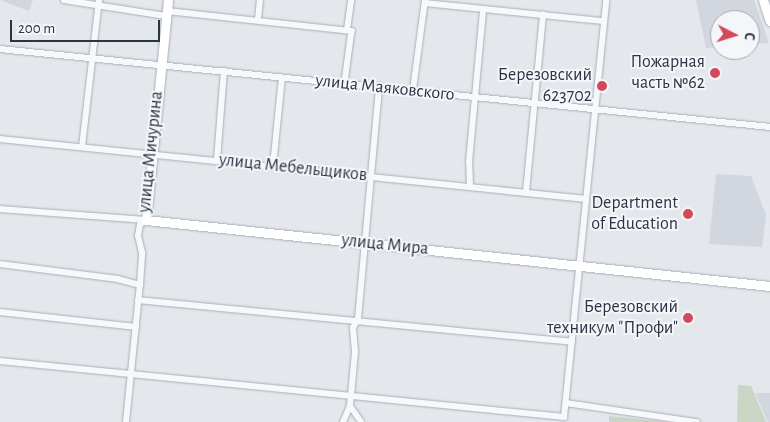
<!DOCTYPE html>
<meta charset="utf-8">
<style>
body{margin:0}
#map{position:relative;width:770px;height:422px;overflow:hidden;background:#e4e7ec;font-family:"Alegreya Sans",sans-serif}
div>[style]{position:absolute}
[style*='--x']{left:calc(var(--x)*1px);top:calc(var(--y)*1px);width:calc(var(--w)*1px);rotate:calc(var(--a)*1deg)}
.built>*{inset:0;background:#d2d6de}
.green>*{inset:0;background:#c9d6c5}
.roads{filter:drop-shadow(0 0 1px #a9aeb7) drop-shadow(0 0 1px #a9aeb7)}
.street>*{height:5.5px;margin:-2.75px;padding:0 2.75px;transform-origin:2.75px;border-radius:2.75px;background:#f7f8fa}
.secondary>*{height:9px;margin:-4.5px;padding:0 4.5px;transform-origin:4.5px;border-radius:4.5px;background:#fff}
.dots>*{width:14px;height:14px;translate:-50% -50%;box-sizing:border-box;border:2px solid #f4f6f9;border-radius:50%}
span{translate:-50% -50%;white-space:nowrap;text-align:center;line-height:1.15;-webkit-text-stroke:4px #f4f6f9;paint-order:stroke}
.poi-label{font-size:18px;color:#2b3445}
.right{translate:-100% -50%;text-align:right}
.street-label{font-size:18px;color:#2b3445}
.north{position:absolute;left:710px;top:10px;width:50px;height:50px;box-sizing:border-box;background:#f4f6f9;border:1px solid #a4a8b1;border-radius:50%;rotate:95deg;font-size:14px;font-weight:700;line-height:20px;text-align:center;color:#2b3445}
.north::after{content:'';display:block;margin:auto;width:18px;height:22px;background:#d1495b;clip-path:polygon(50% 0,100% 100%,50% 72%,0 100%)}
.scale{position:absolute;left:10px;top:20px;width:150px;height:22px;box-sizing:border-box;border:2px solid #2b3445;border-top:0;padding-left:6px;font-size:15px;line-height:18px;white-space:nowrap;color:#2b3445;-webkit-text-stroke:4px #f4f6f9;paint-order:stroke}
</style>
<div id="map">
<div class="built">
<i style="clip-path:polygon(0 0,33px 0,29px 11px)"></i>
<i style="clip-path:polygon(696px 0,754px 0,769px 43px,750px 44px,750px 20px,720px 20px,720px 47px,706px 48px)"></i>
<i style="clip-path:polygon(716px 174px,751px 176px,766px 215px,762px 247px,709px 244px)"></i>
<i style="clip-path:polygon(755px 393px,770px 393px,770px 422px,767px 421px)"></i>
</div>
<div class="green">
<i style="clip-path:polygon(738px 385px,751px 386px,766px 422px,737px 422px)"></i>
<i style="clip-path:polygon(609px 416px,666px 422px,609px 422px)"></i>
</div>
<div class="roads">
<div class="street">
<i style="--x:64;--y:0;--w:103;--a:8.9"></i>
<i style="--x:425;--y:3;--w:179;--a:5.8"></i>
<i style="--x:167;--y:11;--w:186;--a:6.2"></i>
<i style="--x:352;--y:31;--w:51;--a:97.8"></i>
<i style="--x:258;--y:19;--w:19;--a:-84"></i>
<i style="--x:347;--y:30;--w:30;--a:-82"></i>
<i style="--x:0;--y:49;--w:774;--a:5.78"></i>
<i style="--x:413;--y:90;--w:91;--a:-82.4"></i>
<i style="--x:0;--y:139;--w:589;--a:5.85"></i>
<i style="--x:82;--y:147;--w:148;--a:-83.4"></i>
<i style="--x:217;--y:160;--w:89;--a:-85.5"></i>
<i style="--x:273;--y:166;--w:88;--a:-84.2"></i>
<i style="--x:470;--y:186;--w:24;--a:-92"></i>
<i style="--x:469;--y:162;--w:153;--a:-84.7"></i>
<i style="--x:526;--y:192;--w:178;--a:-84.5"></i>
<i style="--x:0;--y:209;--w:146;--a:4.3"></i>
<i style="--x:0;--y:264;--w:119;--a:7.2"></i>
<i style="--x:118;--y:279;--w:23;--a:15"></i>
<i style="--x:138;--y:300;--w:436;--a:5.5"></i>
<i style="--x:0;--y:312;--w:137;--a:6.3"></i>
<i style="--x:0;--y:361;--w:567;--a:5.67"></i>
<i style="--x:564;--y:417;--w:419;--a:-84.2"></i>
<i style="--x:566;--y:403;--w:132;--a:8.3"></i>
<i style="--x:126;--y:422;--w:138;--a:-84.2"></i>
<i style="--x:140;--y:285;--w:32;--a:-86"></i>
<i style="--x:142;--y:253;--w:17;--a:-103"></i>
<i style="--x:138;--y:236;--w:11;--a:-80"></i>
<i style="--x:140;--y:225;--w:8;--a:-40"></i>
<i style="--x:343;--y:422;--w:17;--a:-66"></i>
<i style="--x:361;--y:422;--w:19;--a:-125"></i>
<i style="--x:350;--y:406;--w:54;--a:-84.7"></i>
<i style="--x:355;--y:352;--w:24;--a:-95"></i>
<i style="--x:353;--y:328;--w:10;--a:-61"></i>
<i style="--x:358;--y:319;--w:234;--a:-84.8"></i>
</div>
<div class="secondary">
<i style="--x:168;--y:0;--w:221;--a:95.7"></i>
<i style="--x:146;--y:220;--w:627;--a:6.04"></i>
<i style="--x:763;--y:0;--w:22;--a:72"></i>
</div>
</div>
<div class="dots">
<i style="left:715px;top:73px;background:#d1495b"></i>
<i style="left:602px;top:86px;background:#d1495b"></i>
<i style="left:688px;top:214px;background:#d1495b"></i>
<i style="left:688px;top:318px;background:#d1495b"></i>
</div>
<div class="poi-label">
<span class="right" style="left:705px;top:73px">Пожарная<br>часть №62</span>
<span class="right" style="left:592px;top:86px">Березовский<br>623702</span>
<span class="right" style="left:678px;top:214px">Department<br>of Education</span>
<span class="right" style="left:678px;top:318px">Березовский<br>техникум "Профи"</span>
</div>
<div class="street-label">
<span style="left:385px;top:88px;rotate:6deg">улица Маяковского</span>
<span style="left:151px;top:152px;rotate:-84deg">улица Мичурина</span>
<span style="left:293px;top:168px;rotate:6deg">улица Мебельщиков</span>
<span style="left:385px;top:245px;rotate:6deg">улица Мира</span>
</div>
<div class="north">С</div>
<div class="scale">200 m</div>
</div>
